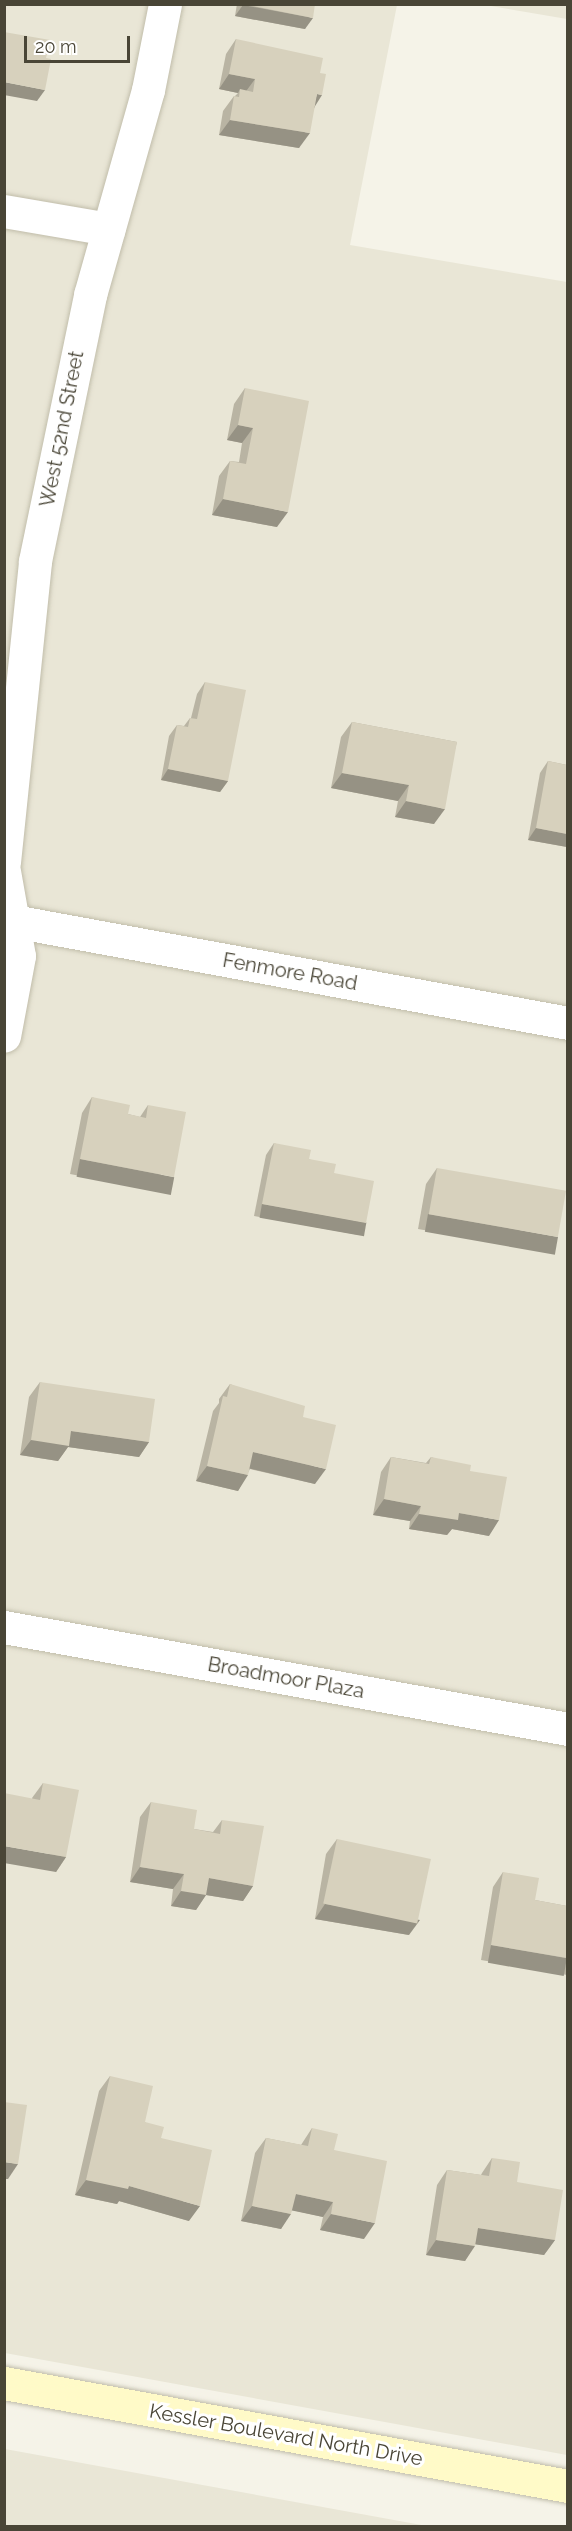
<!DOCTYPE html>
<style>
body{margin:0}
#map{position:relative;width:572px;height:2531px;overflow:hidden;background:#f5f3e8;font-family:Raleway,sans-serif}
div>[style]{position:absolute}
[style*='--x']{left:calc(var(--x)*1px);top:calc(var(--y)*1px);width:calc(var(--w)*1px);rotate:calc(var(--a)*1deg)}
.residential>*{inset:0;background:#e9e6d6}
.roads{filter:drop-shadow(0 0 2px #c1bdaa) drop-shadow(0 0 2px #c1bdaa)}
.street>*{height:33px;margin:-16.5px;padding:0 16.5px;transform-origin:16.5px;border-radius:16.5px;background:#fff}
.secondary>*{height:33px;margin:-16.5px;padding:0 16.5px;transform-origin:16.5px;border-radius:16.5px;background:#fffac8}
.wall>*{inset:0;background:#b9b4a3}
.shaded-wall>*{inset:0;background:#969284;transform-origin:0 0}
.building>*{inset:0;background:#d7d1bd;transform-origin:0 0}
span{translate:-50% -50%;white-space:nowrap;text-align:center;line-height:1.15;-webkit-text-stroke:6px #fff;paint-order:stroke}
.street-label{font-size:20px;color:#494536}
.frame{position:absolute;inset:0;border:6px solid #494536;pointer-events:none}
.scale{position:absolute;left:24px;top:36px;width:106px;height:27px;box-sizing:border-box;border:3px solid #494536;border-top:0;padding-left:8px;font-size:18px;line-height:21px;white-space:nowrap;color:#494536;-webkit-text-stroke:4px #fff;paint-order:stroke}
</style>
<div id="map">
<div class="residential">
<i style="clip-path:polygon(4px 5px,397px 5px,350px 245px,567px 282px,567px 2455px,5px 2353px)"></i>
<i style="clip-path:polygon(485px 5px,567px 5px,567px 19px)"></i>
<i style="clip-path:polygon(5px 2449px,427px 2526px,5px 2526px)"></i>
</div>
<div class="roads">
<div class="street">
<i style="--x:4;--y:211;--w:106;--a:9.8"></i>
<i style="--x:4;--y:862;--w:303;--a:-84.1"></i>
<i style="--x:35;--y:561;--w:272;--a:-78.3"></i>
<i style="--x:90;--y:295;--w:213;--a:-74.2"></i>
<i style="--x:148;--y:90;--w:88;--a:-78.8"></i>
<i style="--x:4;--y:871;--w:86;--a:80"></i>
<i style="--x:19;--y:956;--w:81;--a:100.6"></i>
<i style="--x:13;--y:921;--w:564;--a:10.41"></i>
<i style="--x:4;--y:1627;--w:573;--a:10.25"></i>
</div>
<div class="secondary">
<i style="--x:4;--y:2383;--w:573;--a:10.35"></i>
</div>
</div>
<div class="wall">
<i style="clip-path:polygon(237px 4px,315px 4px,305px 29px,235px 16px)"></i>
<i style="clip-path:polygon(236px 39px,315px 106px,299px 148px,219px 135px,223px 111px,234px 96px,235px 96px,238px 93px,219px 89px,226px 54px)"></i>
<i style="clip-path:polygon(245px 388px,277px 527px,212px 515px,219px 476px,230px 461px,239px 462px,242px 443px,227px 440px,234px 404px)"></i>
<i style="clip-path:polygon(205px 682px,228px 781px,220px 792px,161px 780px,169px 736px,177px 725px,184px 726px,190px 718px,191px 718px,197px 694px)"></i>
<i style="clip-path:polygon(352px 722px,457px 742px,434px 824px,395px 817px,398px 801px,331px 788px,341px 737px)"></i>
<i style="clip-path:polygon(548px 761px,567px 765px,567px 847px,528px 840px,540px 773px)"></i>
<i style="clip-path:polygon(92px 1097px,128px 1114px,140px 1117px,148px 1105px,164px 1192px,70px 1174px,82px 1113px)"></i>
<i style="clip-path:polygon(274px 1143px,309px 1159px,334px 1173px,359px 1235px,254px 1216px,266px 1155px)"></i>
<i style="clip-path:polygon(437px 1168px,547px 1251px,418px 1229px,426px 1184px)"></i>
<i style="clip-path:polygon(40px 1382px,149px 1442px,139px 1457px,68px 1447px,58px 1461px,20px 1455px,29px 1397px)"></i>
<i style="clip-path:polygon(230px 1384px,303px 1417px,315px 1484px,250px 1469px,238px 1491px,196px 1481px,213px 1411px,219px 1403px,219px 1399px)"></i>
<i style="clip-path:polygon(391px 1457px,426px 1463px,431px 1457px,470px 1471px,489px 1536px,452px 1529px,447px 1535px,409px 1529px,410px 1521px,373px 1515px,381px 1472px)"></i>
<i style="clip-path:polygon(43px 1783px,66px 1857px,56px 1872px,32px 1798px)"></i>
<i style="clip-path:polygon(151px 1802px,194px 1829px,213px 1832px,222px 1820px,253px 1886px,243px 1901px,206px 1895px,196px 1910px,171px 1906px,173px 1889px,130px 1882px,140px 1817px)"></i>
<i style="clip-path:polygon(337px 1839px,409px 1935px,315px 1919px,326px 1854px)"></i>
<i style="clip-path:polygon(503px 1872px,535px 1900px,567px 1906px,567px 1975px,481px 1960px,493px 1887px)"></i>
<i style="clip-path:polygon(110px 2076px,145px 2122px,161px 2138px,189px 2221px,119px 2201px,117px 2204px,75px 2195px,99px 2091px)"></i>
<i style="clip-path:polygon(312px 2128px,334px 2150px,364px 2239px,320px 2230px,323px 2217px,292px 2210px,281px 2229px,241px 2221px,255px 2153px,266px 2138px,301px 2145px)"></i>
<i style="clip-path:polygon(492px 2158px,517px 2182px,555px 2240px,544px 2255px,475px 2244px,465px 2261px,426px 2255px,437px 2185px,447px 2170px,481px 2175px,482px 2173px)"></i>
</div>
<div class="shaded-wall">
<i style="clip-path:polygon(243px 5px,313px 18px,305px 29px,235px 16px)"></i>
<i style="clip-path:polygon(229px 74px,255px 79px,244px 94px,240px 89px,238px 93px,219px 89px)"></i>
<i style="clip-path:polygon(4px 82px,45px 90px,37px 101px,4px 95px)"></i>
<i style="clip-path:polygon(317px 94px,322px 95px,312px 111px)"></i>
<i style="clip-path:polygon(230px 120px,310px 133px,299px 148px,219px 135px)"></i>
<i style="clip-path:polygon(238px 425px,253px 428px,242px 443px,227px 440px)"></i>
<i style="clip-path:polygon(223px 499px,288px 512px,277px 527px,212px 515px)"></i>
<i style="clip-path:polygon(168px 769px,228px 781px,220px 792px,161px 780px)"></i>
<i style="clip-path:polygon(342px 773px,409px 785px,398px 801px,331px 788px)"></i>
<i style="clip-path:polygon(406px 801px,445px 809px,434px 824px,395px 817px)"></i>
<i style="clip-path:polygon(536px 828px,567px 834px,567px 847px,528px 840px)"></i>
<i style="left:80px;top:1159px;width:96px;height:18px;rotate:11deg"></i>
<i style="left:262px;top:1204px;width:106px;height:14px;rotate:10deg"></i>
<i style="left:428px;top:1214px;width:132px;height:18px;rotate:10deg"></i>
<i style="clip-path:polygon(71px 1431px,149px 1442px,139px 1457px,68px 1447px,58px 1461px,20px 1455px,31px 1440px)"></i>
<i style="clip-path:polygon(253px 1452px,326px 1469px,315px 1484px,243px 1467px)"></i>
<i style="clip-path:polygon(207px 1466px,248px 1475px,238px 1491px,196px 1481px)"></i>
<i style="clip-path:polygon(384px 1499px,421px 1506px,410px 1521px,373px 1515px)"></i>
<i style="clip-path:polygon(459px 1513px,499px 1520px,489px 1536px,452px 1529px,447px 1535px,409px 1529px,419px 1514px)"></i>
<i style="clip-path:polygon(4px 1846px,66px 1857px,56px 1872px,4px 1863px)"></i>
<i style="clip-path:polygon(140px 1867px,184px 1874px,173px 1889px,130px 1882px)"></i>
<i style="clip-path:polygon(209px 1878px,253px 1886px,243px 1901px,206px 1895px,196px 1910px,171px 1906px,181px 1891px)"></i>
<i style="clip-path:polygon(325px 1904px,420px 1920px,409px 1935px,315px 1919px)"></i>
<i style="left:491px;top:1945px;width:77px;height:18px;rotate:10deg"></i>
<i style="clip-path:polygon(4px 2162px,18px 2164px,8px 2179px,4px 2179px)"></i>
<i style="clip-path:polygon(86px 2180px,129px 2186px,200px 2206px,189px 2221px,119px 2201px,117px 2204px,75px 2195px)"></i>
<i style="clip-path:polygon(296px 2194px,333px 2202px,323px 2217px,285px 2209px)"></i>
<i style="clip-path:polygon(252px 2206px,291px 2214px,281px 2229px,241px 2221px)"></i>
<i style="clip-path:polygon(331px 2214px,375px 2223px,364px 2239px,320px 2230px)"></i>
<i style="clip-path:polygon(478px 2228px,555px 2240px,544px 2255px,467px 2243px)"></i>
<i style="clip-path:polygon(436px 2240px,475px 2246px,465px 2261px,426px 2255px)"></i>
</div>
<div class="building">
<i style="clip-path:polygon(243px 4px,315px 4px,313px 18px)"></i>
<i style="clip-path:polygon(4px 32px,50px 40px,46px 58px,51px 59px,45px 90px,4px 82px)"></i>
<i style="clip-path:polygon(236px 39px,323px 58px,320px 73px,326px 74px,322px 95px,317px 94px,310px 133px,230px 120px,234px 96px,239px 97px,240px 89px,253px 92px,255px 79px,229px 74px)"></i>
<i style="clip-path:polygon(245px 388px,309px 401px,288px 512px,223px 499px,230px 461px,246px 464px,253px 428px,238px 425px)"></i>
<i style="clip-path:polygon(205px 682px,246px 690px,228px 781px,168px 769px,177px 725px,188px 727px,190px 718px,197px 719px)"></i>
<i style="clip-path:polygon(352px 722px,457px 742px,445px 809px,406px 801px,409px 785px,342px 773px)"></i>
<i style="clip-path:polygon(548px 761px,567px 765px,567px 834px,536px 828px)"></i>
<i style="clip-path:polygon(92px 1097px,130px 1105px,128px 1114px,146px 1118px,148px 1105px,186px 1112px,174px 1177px,80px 1159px)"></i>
<i style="clip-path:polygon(274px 1143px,311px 1150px,309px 1159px,336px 1164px,334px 1173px,374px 1181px,366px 1223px,262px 1204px)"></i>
<i style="left:437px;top:1168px;width:131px;height:47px;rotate:10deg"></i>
<i style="clip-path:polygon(40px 1382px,155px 1399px,149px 1442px,71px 1431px,69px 1446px,31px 1440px)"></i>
<i style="clip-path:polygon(230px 1384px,305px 1406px,303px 1417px,336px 1425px,326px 1469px,253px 1452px,248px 1475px,207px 1466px,223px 1396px,227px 1397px)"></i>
<i style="clip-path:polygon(391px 1457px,429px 1464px,431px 1457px,471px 1465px,470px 1471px,507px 1477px,499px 1520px,459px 1513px,458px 1520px,419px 1514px,421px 1506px,384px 1499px)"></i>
<i style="clip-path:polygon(43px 1783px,79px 1790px,66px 1857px,4px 1846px,4px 1793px,40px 1800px)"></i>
<i style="clip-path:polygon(151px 1802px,197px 1810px,194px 1829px,220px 1834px,222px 1820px,264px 1826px,253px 1886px,209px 1878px,206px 1895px,181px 1891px,184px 1874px,140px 1867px)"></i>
<i style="left:337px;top:1839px;width:96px;height:66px;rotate:12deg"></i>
<i style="clip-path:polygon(503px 1872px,539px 1878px,535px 1900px,567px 1906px,567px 1958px,491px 1945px)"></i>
<i style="clip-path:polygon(110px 2076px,153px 2086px,145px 2122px,164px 2127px,161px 2138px,212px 2150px,200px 2206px,129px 2186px,128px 2189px,86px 2180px)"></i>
<i style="clip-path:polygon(4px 2102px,27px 2105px,18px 2164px,4px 2162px)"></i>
<i style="clip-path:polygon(312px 2128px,338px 2134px,334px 2150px,387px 2161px,375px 2223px,331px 2214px,333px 2202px,296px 2194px,291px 2214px,252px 2206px,266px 2138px,308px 2146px)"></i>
<i style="clip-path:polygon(492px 2158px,520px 2162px,517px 2182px,563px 2190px,555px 2240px,478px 2228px,475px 2246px,436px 2240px,447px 2170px,489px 2176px)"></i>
</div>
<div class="street-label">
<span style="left:62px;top:429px;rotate:-79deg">West 52nd Street</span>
<span style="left:290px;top:972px;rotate:10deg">Fenmore Road</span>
<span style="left:286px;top:1678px;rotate:10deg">Broadmoor Plaza</span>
<span style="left:286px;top:2435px;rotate:10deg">Kessler Boulevard North Drive</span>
</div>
<div class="frame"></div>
<div class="scale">20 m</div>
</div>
